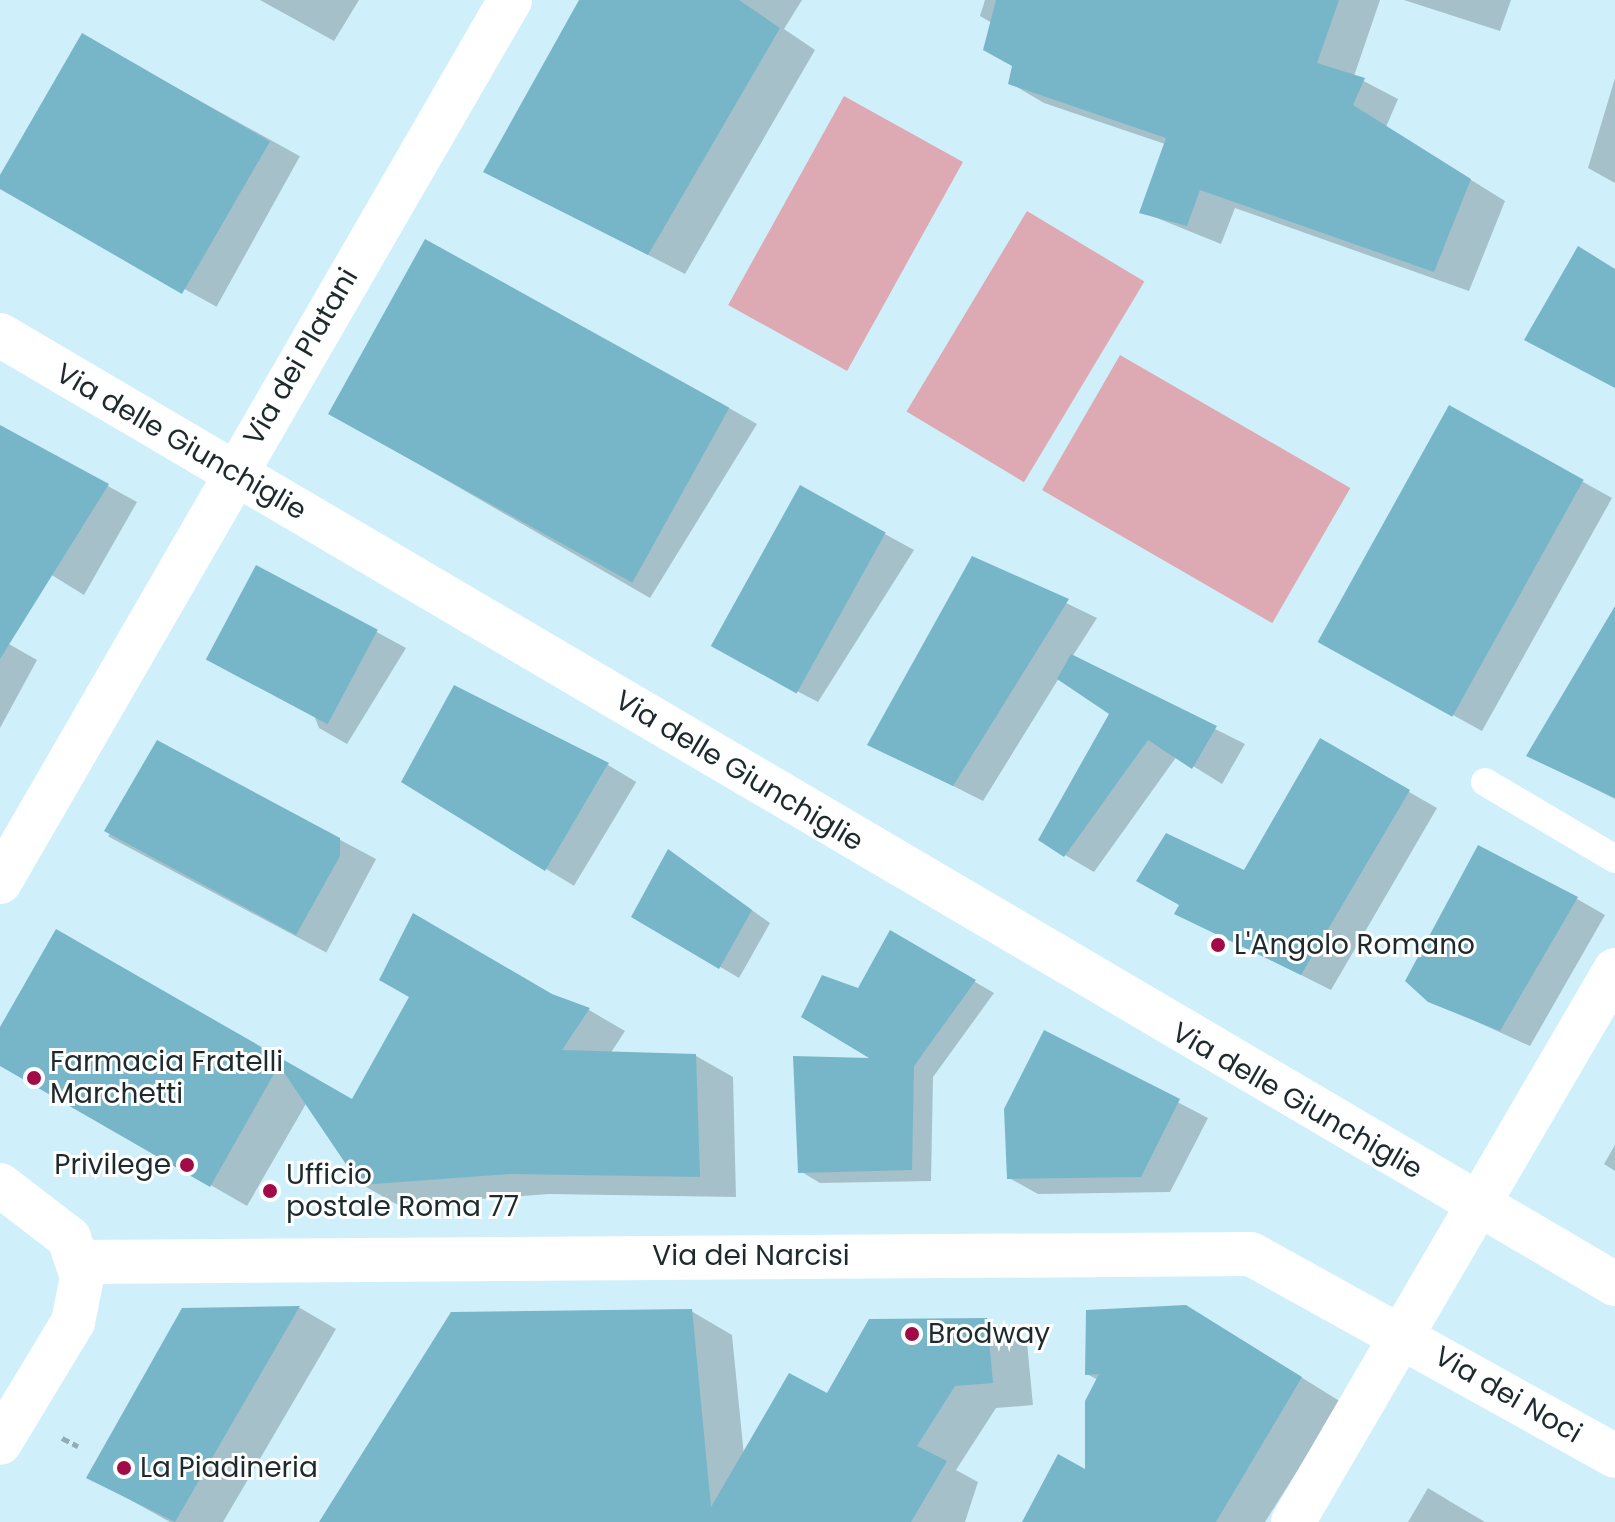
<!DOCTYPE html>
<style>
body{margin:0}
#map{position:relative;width:1615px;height:1522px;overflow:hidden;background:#cff0fb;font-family:Poppins,sans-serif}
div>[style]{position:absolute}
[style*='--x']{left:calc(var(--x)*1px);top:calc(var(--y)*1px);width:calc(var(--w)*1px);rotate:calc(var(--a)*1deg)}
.green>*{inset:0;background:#ddaab3;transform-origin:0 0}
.shadow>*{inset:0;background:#0003;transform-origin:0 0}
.building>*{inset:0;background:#77b6c9;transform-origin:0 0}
.path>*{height:5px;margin-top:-2.5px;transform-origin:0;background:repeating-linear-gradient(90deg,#92acb5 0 8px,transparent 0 12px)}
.service>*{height:28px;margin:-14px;padding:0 14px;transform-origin:14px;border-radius:14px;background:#fff}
.minor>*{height:44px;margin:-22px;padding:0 22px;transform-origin:22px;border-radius:22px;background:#fff}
.tertiary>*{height:44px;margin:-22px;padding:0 22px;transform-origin:22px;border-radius:22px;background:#fff}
.dots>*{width:22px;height:22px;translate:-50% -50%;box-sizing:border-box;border:4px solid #fff;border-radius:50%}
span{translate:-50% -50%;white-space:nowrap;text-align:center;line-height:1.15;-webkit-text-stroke:6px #fff;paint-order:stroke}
.street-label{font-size:28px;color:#1d2a2e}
.poi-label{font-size:28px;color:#1d2a2e}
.left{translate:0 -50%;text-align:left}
.right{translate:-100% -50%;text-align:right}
</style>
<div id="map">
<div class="green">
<i style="left:844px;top:96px;width:136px;height:239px;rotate:29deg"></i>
<i style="left:1027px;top:211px;width:137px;height:234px;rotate:31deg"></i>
<i style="left:1120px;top:355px;width:266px;height:156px;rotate:30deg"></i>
</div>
<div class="shadow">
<i style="clip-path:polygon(260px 0,359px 0,334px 41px)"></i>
<i style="clip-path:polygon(581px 0,802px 0,784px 29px,815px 50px,685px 274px,486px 171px)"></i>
<i style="clip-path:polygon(985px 0,1380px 0,1354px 76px,1398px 99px,1386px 127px,1505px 201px,1469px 291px,1235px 208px,1221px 244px,1142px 212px,1165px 144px,1044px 103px,1010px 83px,1014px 66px,992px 23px,980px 16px)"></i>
<i style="clip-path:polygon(1404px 0,1511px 0,1500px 31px)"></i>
<i style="left:83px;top:36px;width:248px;height:172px;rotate:29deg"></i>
<i style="clip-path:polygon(1615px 78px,1615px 183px,1588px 168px)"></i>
<i style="clip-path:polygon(729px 408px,757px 424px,650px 598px,332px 414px)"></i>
<i style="clip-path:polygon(1450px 408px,1612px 498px,1482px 731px,1344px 655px)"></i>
<i style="clip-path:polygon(0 427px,137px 502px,84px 595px,0 543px)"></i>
<i style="clip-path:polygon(801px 488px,914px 550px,818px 702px,736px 659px)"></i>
<i style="clip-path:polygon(973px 558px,1097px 618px,1072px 657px,1245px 744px,1222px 784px,1177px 756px,1094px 872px,1065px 855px,1112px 713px,1059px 678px,983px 801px,870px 744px)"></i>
<i style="clip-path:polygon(257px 567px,406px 648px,347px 744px,319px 728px)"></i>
<i style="clip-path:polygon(1615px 610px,1615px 799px,1529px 756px)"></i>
<i style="clip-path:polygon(0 639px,37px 660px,0 728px)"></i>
<i style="clip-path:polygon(1320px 741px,1437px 808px,1331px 990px,1177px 913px,1245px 873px)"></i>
<i style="left:158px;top:743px;width:247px;height:106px;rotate:28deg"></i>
<i style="left:608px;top:765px;width:33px;height:121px;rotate:31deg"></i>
<i style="clip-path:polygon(669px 851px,770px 923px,739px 978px,634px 916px)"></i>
<i style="clip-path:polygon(1577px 899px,1605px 915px,1530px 1046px,1429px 1000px)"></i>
<i style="clip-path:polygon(57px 932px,353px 1102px,552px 996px,589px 1010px,625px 1031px,610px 1054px,696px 1056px,733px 1077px,736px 1197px,549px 1194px,398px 1205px,361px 1184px,307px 1102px,247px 1206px,0 1064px,0 1031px)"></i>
<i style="clip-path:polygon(891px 933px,994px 993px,933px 1077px,931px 1181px,820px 1183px,800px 1171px,877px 1060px,858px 991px)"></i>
<i style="clip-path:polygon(1045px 1033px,1208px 1118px,1170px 1192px,1038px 1194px,1009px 1178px)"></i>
<i style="clip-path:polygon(1615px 1145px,1615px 1171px,1604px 1164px)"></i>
<i style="clip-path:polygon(300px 1308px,336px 1329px,223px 1522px,170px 1522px,89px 1477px,183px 1310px)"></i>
<i style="clip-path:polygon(691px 1311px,732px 1335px,744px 1456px,828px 1396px,987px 1320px,1027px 1343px,1033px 1405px,996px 1408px,956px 1470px,978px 1482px,965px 1522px,324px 1522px)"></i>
<i style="clip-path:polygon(1227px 1331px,1341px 1402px,1265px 1522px,1024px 1522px,1087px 1472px,1098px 1380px,1087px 1374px)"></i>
<i style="clip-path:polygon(1428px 1488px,1456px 1505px,1485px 1522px,1408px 1522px)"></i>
</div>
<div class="building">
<i style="clip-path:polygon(579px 0,739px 0,780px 28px,648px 255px,483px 172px)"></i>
<i style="clip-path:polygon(996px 0,1339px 0,1317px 63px,1365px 78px,1353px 105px,1471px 179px,1434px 272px,1200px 190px,1187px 226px,1139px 213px,1166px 138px,1008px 84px,1012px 66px,983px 50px)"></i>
<i style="left:82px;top:33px;width:217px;height:176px;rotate:30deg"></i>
<i style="left:425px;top:239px;width:348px;height:200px;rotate:29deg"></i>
<i style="clip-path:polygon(1578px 246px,1615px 269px,1615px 388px,1524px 340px)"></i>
<i style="left:1449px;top:405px;width:154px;height:271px;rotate:29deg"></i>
<i style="clip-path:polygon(0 425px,109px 484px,0 659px)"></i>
<i style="left:800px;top:485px;width:98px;height:184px;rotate:29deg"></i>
<i style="clip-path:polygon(972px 556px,1069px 599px,953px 786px,867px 745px)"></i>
<i style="left:256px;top:565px;width:138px;height:107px;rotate:28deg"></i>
<i style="clip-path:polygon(1615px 606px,1615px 798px,1526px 756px)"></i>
<i style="clip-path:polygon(1071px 654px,1217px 726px,1192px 769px,1148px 740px,1064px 857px,1038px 840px,1109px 714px,1057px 679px)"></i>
<i style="clip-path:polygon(454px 685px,609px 763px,545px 871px,401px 782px)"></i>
<i style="clip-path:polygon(1320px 738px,1410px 790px,1301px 975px,1174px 914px,1179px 905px,1136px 881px,1166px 833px,1244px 870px)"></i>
<i style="clip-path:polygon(157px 740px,340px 838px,340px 856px,296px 935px,104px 831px)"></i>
<i style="clip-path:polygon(1478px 845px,1578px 897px,1500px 1031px,1428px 1002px,1405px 981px)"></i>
<i style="clip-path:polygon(668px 849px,752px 910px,719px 969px,631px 917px)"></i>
<i style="clip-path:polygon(413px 913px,552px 994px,590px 1008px,562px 1050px,696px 1054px,700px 1177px,511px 1174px,360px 1185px,279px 1065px,210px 1187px,0 1066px,0 1027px,56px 929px,352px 1099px,409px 997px,379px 980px)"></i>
<i style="clip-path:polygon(890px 930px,976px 980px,914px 1066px,912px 1170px,798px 1173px,793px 1056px,869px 1058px,801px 1017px,822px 975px,858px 988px)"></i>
<i style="clip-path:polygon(1044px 1030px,1180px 1099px,1141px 1177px,1007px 1179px,1004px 1109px)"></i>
<i style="clip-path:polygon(1186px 1305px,1302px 1377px,1216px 1522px,1022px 1522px,1058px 1454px,1085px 1469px,1085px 1401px,1099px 1374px,1085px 1375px,1086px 1310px)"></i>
<i style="clip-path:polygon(300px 1306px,175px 1522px,86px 1478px,182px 1308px)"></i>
<i style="clip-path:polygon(692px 1309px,711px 1507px,789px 1373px,827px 1393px,869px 1319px,987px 1318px,993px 1383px,955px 1386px,917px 1446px,947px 1461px,911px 1522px,319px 1522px,451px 1312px)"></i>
</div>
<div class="path">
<i style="--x:62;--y:1438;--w:18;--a:27"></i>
</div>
<div class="service">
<i style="--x:1485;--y:782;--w:151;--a:30.6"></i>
</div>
<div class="minor">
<i style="--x:0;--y:335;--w:1873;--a:30.44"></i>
<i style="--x:0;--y:882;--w:1019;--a:-59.96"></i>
<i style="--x:81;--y:1262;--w:1170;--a:-0.39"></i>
<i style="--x:1251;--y:1254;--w:416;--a:29"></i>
<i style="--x:1293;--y:1522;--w:639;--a:-59.74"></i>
</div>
<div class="tertiary">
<i style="--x:0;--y:1185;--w:87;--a:37.5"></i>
<i style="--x:69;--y:1238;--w:41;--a:71.6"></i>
<i style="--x:82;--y:1277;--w:46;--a:101.3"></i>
<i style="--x:73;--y:1322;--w:141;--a:121.1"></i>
</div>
<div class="dots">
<i style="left:1218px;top:945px;background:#a30b48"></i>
<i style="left:34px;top:1078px;background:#a30b48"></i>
<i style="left:187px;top:1165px;background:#a30b48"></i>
<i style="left:270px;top:1191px;background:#a30b48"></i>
<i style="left:912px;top:1334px;background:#a30b48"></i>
<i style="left:124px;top:1468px;background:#a30b48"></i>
</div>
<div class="street-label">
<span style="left:301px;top:357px;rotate:-60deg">Via dei Platani</span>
<span style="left:181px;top:442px;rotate:30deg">Via delle Giunchiglie</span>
<span style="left:739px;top:771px;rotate:31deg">Via delle Giunchiglie</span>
<span style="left:1297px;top:1101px;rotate:30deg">Via delle Giunchiglie</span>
<span style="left:751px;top:1256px">Via dei Narcisi</span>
<span style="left:1508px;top:1395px;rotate:30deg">Via dei Noci</span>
</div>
<div class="poi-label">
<span class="left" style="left:1234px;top:945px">L'Angolo Romano</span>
<span class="left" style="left:50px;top:1078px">Farmacia Fratelli<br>Marchetti</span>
<span class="right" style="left:171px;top:1165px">Privilege</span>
<span class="left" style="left:286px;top:1191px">Ufficio<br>postale Roma 77</span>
<span class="left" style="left:928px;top:1334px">Brodway</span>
<span class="left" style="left:140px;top:1468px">La Piadineria</span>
</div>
</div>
